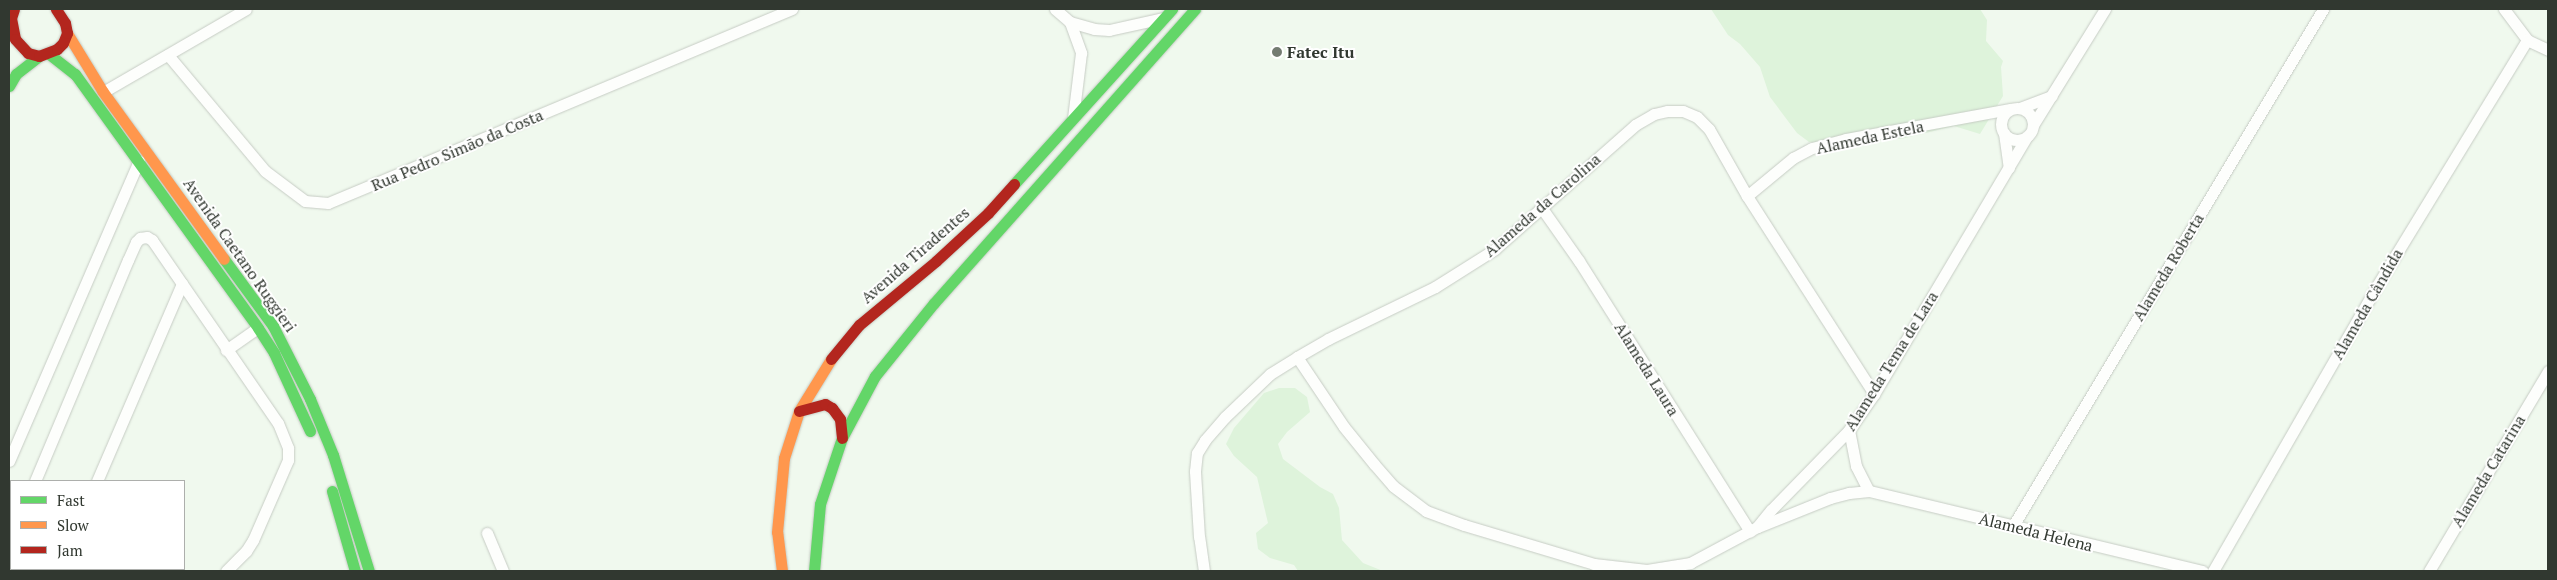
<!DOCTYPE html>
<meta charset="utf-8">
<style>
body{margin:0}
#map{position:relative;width:2557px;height:580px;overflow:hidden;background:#f0f9ee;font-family:"PT Serif",serif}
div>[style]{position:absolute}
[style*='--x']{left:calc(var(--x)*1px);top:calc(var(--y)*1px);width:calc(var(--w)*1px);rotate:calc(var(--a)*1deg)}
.green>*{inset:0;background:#def3db}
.roads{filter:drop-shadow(0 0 1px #c6ccc4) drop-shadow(0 0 1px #c6ccc4)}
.street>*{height:11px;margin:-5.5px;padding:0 5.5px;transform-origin:5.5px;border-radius:5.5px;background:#fdfefc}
.street>.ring{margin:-5.5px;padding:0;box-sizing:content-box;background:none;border:11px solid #fdfefc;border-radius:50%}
.fast>*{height:11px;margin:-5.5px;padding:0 5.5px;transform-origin:5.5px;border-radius:5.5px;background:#63d668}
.slow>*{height:11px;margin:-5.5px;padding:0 5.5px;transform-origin:5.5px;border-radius:5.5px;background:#ff974d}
.jam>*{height:11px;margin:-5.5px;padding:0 5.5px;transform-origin:5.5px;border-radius:5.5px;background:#b3261e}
.dots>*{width:14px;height:14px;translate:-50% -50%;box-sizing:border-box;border:2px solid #fff;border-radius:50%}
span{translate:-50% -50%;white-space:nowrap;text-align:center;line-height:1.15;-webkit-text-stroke:4px #fff;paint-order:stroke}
.poi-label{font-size:16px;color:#313830;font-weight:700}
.left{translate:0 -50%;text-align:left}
.street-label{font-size:16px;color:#313830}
.frame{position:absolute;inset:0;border:10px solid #313830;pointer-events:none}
.legend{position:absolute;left:10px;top:480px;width:175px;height:90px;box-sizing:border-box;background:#fff;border:1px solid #adafac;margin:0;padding:6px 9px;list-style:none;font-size:15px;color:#313830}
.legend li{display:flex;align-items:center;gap:10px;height:25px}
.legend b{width:25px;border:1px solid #adafac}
</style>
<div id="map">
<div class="green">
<i style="clip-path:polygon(1711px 9px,1980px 9px,1987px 20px,1986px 41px,2003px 61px,2001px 67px,2003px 96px,1980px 134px,1954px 126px,1901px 139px,1871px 134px,1825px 142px,1809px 142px,1797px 133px,1770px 97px,1760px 67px,1740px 44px,1728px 35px)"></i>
<i style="clip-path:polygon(1279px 388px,1295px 388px,1307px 397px,1310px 412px,1287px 432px,1278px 444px,1283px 459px,1320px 487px,1333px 494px,1339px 508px,1342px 540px,1363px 563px,1383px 571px,1298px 571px,1294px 565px,1270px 558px,1258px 549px,1256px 533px,1268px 523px,1257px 477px,1234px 456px,1226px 444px,1234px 428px,1264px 393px)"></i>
</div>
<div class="roads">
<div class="street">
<i style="--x:1055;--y:9;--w:20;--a:41"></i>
<i style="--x:1070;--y:22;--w:33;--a:70"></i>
<i style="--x:1081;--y:53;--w:65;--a:97"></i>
<i style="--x:2504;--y:9;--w:39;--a:53"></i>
<i style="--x:2527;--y:40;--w:23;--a:25"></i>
<i style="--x:1070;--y:22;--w:25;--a:16"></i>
<i style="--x:1094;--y:29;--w:15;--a:4"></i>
<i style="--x:1109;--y:30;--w:55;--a:-12.5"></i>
<i style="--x:168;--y:55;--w:151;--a:50.1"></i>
<i style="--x:265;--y:171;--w:50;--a:36.9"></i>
<i style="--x:305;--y:201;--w:23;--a:5"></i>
<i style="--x:328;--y:203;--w:503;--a:-22.69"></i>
<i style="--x:103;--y:92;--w:165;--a:-30.1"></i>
<i style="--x:2020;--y:108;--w:34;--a:-21"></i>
<i class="ring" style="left:2001px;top:108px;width:21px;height:21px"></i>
<i style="--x:2033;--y:125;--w:137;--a:-58.2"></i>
<i style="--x:2004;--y:133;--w:35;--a:82"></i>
<i style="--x:1747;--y:196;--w:60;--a:-39.6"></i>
<i style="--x:1793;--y:158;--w:21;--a:-28"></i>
<i style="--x:1812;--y:148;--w:35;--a:-15"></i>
<i style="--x:1846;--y:139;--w:167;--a:-10.4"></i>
<i style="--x:1541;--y:207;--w:66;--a:54.9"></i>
<i style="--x:1579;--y:261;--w:320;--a:57.7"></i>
<i style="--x:226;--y:350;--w:39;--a:-35"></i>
<i style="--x:1297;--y:357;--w:84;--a:56.1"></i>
<i style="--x:1344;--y:427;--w:48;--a:51"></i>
<i style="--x:1374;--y:464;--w:29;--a:49"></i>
<i style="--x:1393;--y:486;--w:41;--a:37.1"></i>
<i style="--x:1426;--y:511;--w:40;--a:20.2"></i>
<i style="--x:1464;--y:525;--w:136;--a:16.7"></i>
<i style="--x:1594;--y:564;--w:53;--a:6.5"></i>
<i style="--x:1647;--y:570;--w:44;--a:-9.2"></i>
<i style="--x:1690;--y:563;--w:76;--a:-28.2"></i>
<i style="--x:1757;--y:527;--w:22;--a:-51"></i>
<i style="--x:1771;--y:510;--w:112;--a:-45.7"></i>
<i style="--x:1849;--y:430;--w:44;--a:-55.2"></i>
<i style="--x:1874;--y:394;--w:300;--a:-59.3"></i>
<i style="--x:1849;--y:430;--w:37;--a:79"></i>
<i style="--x:1856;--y:466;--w:28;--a:63"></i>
<i style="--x:9;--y:461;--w:327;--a:-66.6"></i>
<i style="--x:35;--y:481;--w:240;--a:-67.2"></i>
<i style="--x:128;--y:260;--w:20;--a:-66"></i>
<i style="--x:136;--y:242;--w:6;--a:-45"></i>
<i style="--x:140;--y:238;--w:7;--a:-8"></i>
<i style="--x:147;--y:237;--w:6;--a:31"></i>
<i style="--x:152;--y:240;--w:222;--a:55.5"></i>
<i style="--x:278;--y:423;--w:27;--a:68"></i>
<i style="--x:288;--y:448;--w:12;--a:90"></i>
<i style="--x:288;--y:460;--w:87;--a:113.6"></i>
<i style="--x:253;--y:540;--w:13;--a:122"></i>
<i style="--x:246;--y:551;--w:28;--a:135"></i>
<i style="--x:97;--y:481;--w:215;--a:-66.7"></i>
<i style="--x:2013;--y:526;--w:603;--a:-59.05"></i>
<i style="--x:1758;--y:527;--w:78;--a:-21.9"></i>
<i style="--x:1830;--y:498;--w:20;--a:-15"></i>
<i style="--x:1849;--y:493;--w:20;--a:-6"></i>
<i style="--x:1869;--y:491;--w:343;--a:13.5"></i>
<i style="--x:487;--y:533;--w:41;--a:67.2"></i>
<i style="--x:11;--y:540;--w:9;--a:90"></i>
<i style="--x:30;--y:569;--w:3;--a:45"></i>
<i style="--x:58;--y:571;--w:2;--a:-63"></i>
<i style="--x:119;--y:571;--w:2;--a:-63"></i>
<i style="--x:1204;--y:571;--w:34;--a:-98"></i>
<i style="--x:1199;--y:537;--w:66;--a:-93.5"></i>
<i style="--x:1195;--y:471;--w:18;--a:-84"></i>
<i style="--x:1197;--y:453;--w:15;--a:-58"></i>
<i style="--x:1205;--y:440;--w:30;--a:-49"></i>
<i style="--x:1225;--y:417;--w:62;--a:-43.7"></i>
<i style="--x:1270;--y:374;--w:32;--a:-32"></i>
<i style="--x:1297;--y:357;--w:36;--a:-30"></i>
<i style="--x:1328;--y:339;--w:119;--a:-25.9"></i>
<i style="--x:1435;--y:287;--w:71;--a:-32.3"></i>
<i style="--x:1495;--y:249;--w:187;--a:-41.5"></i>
<i style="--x:1635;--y:125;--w:22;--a:-30"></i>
<i style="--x:1654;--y:114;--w:13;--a:-13"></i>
<i style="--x:1667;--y:111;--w:16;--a:0"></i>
<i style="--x:1683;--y:111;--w:15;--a:23"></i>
<i style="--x:1697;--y:117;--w:17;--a:45"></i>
<i style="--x:1709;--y:129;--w:77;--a:60.4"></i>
<i style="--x:1747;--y:196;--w:235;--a:57.3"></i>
<i style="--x:2213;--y:571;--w:325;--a:-60.1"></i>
<i style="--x:2375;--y:289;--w:292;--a:-58.6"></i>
<i style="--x:2429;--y:571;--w:233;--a:-59.2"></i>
</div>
<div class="fast">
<i style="--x:49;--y:54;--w:33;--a:38"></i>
<i style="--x:75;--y:74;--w:313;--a:54.2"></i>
<i style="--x:258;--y:328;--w:30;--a:57"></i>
<i style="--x:274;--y:353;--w:86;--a:65.2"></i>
<i style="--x:9;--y:86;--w:14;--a:-60"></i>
<i style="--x:16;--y:74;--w:29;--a:-38"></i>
<i style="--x:1014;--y:184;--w:236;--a:-47.9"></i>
<i style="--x:224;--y:259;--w:83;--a:53.8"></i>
<i style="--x:273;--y:326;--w:82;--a:63.1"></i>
<i style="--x:310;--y:399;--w:61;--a:67.7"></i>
<i style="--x:333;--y:455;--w:121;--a:72.8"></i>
<i style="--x:332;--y:491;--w:83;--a:74"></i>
<i style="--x:814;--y:571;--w:67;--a:-84.9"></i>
<i style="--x:820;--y:504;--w:70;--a:-71.6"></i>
<i style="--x:842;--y:438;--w:70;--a:-62"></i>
<i style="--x:875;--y:376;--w:94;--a:-51.1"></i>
<i style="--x:934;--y:303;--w:393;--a:-48.4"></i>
</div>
<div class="slow">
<i style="--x:67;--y:33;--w:69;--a:58.6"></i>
<i style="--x:103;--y:92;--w:206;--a:54.1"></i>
<i style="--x:782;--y:571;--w:39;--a:-97"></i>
<i style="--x:777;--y:532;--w:74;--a:-84.6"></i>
<i style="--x:784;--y:458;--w:49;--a:-72.3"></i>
<i style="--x:799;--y:411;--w:61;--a:-58.4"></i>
</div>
<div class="jam">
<i style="--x:14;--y:9;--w:9;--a:108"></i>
<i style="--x:11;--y:18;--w:21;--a:79"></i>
<i style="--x:15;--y:39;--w:19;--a:47"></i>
<i style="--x:28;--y:53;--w:11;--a:15"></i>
<i style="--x:39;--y:56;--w:19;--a:-21"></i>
<i style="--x:57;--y:49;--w:8;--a:-45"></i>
<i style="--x:63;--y:43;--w:11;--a:-68"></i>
<i style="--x:67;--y:33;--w:10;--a:-101"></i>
<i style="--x:65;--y:23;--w:17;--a:-123"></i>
<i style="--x:831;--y:359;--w:44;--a:-50.5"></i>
<i style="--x:859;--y:325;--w:100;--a:-39.7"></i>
<i style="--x:936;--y:261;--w:71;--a:-42.7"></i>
<i style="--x:988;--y:213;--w:39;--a:-48"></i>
<i style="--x:799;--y:411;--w:27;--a:-15"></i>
<i style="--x:825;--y:404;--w:8;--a:30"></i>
<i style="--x:832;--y:408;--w:14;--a:54"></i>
<i style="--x:840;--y:419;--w:19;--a:84"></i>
</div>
</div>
<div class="dots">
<i style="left:1277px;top:52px;background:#747c72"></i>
</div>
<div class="poi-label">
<span class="left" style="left:1287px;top:52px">Fatec Itu</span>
</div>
<div class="street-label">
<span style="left:1870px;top:137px;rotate:-12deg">Alameda Estela</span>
<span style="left:457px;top:150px;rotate:-23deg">Rua Pedro Simão da Costa</span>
<span style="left:1542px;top:205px;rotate:-41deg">Alameda da Carolina</span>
<span style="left:240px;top:255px;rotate:55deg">Avenida Caetano Ruggieri</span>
<span style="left:915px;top:255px;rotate:-41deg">Avenida Tiradentes</span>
<span style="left:2168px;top:267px;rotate:-59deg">Alameda Roberta</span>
<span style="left:2367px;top:304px;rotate:-60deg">Alameda Cândida</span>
<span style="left:1891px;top:361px;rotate:-58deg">Alameda Tema de Lara</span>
<span style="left:1647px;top:369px;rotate:58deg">Alameda Laura</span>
<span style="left:2488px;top:471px;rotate:-59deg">Alameda Catarina</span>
<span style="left:2036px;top:532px;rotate:14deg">Alameda Helena</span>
</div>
<div class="frame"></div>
<ul class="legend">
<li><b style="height:6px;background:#63d668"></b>Fast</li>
<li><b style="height:6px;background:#ff974d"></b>Slow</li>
<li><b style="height:6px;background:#b3261e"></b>Jam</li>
</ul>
</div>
